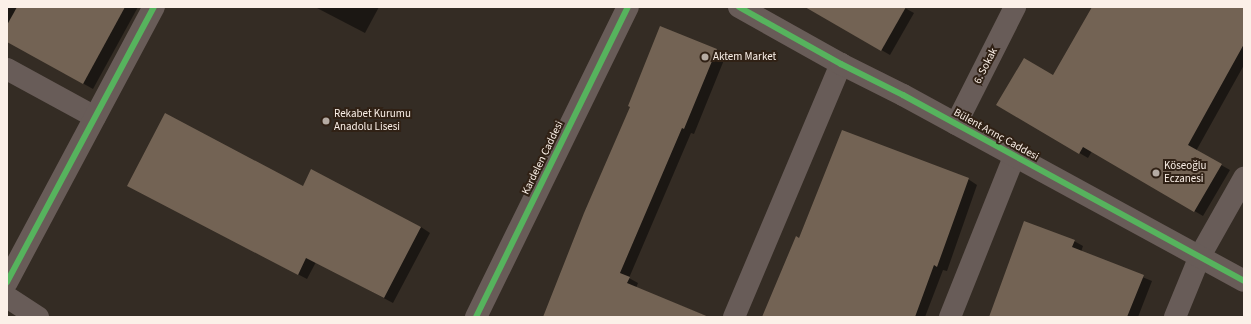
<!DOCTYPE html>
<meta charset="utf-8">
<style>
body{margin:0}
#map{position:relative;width:1251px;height:324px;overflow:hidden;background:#342c24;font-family:"Source Sans 3",sans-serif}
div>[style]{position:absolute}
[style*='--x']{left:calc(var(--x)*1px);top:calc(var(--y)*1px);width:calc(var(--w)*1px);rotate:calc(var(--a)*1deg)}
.shadow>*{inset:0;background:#0007}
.building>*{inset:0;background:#736354}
.minor>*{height:22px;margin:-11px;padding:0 11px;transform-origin:11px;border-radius:11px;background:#685c58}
.tertiary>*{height:22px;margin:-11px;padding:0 11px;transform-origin:11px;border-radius:11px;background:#685c58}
.cycleway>*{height:6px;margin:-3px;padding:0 3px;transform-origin:3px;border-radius:3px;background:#56b35d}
.dots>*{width:11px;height:11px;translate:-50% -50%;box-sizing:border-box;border:2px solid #302115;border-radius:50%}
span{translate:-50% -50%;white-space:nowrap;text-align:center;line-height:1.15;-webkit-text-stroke:4px #302115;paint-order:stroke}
.poi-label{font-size:11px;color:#fbf0e8}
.left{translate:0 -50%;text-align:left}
.street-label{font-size:11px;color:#fbf0e8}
.frame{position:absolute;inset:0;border:8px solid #fbf0e8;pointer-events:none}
</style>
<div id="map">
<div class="shadow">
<i style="clip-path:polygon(7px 7px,138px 7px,93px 89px,7px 41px)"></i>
<i style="clip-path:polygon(315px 7px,379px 7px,365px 33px)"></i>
<i style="clip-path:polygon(807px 7px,903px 7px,914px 13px,890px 55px)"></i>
<i style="clip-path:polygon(1093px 7px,1244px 7px,1244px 65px,1196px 151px,1230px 170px,1203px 216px,1092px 151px,1088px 158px,997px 105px,1054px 76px)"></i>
<i style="clip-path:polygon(661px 27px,726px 55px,694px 134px,691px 133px,629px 278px,638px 283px,636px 288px,709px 317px,544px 317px,631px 107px)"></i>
<i style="clip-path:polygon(968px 179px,977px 185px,947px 271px,943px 270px,925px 317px,763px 317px,800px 239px)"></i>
<i style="clip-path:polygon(303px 187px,421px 227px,430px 233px,393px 303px,316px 262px,307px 279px,138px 191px)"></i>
<i style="clip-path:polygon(1074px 241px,1083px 246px,1081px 252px,1152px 281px,1138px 317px,990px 317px)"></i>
</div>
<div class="building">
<i style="clip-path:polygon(17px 7px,125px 7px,83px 84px,7px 42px,7px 25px)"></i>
<i style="clip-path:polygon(805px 7px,906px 7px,881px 51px)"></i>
<i style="clip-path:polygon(1092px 7px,1244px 7px,1244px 44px,1188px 145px,1222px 164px,1194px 212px,1083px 147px,1079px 154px,996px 105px,1024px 58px,1053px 75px)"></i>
<i style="clip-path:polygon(660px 26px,717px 49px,684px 129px,682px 128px,620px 273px,630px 277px,627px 283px,709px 317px,543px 317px,584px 213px,630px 107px,628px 106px)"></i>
<i style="clip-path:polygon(165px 113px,303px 186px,311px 169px,421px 227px,384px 298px,306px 258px,298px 275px,127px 186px)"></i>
<i style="clip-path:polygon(842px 130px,969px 178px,937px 267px,934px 265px,915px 317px,762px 317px,796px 236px,799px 238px)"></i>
<i style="clip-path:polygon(1024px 221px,1075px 240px,1072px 247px,1144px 275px,1127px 317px,989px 317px)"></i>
</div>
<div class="minor">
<i style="--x:7;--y:69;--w:100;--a:28.6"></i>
<i style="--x:956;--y:124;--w:131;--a:-63.2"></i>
<i style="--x:7;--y:282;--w:312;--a:-61.9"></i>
<i style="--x:7;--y:297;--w:37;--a:33"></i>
<i style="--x:476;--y:317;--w:345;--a:-63.9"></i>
<i style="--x:734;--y:317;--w:275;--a:-67.1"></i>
<i style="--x:950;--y:317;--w:172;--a:-68.2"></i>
<i style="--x:1175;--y:317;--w:66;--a:-67.7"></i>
<i style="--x:1200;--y:256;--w:90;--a:-60.6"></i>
</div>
<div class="tertiary">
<i style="--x:739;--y:7;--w:117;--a:29.2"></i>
<i style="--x:841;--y:64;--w:69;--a:26.6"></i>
<i style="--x:903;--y:95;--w:388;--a:28.6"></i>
</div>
<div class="cycleway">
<i style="--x:739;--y:7;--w:117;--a:29.2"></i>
<i style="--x:841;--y:64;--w:69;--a:26.6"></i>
<i style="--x:903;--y:95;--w:388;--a:28.6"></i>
<i style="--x:7;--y:282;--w:312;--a:-61.9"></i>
<i style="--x:476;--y:317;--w:345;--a:-63.9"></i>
</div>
<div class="dots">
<i style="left:705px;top:57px;background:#b5aba3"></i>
<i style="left:326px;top:121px;background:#b5aba3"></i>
<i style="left:1156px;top:173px;background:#b5aba3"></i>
</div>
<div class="poi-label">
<span class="left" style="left:713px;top:57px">Aktem Market</span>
<span class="left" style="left:334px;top:121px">Rekabet Kurumu<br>Anadolu Lisesi</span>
<span class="left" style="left:1164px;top:173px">Köseoğlu<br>Eczanesi</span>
</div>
<div class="street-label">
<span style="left:986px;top:66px;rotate:-63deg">6. Sokak</span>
<span style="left:996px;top:135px;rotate:29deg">Bülent Arınç Caddesi</span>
<span style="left:543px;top:158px;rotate:-64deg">Kardelen Caddesi</span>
</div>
<div class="frame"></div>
</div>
